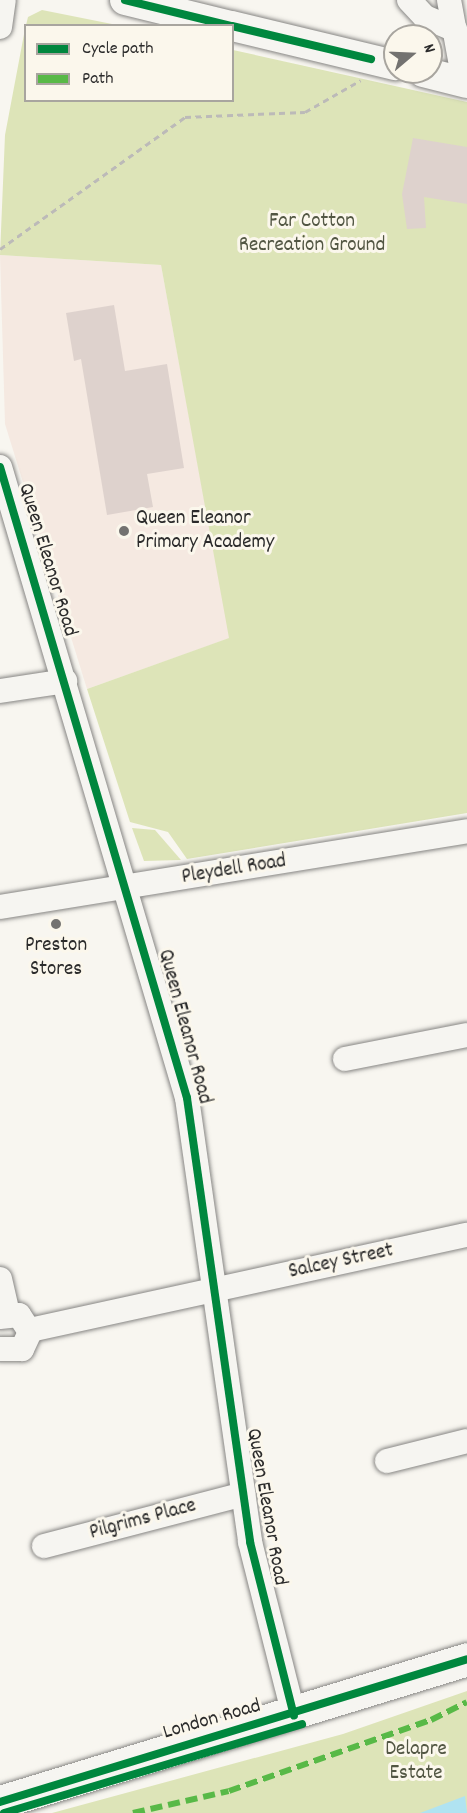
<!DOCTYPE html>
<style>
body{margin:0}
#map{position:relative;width:467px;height:1813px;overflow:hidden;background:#f8f6f0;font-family:Dekko,sans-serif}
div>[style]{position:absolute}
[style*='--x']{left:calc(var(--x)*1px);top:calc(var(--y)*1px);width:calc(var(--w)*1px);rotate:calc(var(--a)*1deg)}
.built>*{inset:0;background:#f5e9e1}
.green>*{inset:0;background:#dde4b8}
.water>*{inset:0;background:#b0e3f1}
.building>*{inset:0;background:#ded2cd}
.path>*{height:3px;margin-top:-1.5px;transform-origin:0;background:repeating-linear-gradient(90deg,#bcbab8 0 6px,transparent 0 10.5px)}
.roads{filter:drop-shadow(0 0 2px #878684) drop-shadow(0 0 2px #878684)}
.minor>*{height:24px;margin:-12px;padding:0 12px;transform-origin:12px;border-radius:12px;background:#f6f5f1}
.major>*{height:30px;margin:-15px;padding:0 15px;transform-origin:15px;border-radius:15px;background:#f6f5f1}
.highway>*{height:33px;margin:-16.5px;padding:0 16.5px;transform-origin:16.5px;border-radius:16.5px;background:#f6f5f1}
.quiet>*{height:6px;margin-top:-3px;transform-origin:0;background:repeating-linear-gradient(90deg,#58b947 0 12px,transparent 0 18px)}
.cycleway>*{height:8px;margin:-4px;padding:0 4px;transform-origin:4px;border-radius:4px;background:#00873e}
.dots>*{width:16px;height:16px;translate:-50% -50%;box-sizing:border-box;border:3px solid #fbf7ec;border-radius:50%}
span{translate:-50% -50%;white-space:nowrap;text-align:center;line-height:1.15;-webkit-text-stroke:6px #fbf7ec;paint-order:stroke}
.park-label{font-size:21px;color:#525643}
.poi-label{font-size:21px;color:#2b2b2b}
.left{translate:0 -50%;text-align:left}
.street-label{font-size:21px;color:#2b2b2b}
.legend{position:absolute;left:24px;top:24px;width:210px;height:78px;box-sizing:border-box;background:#fbf7ec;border:2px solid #a8a59f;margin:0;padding:8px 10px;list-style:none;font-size:18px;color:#2b2b2b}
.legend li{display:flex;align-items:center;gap:12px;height:30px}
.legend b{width:30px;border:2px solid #a8a59f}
.north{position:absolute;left:383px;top:24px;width:60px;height:60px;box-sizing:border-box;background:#fbf7ec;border:2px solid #a8a59f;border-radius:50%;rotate:71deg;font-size:16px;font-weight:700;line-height:24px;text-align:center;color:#2b2b2b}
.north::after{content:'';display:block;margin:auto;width:21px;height:27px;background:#737270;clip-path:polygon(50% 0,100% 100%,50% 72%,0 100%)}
</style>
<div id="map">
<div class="built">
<i style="clip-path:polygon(0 255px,161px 265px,230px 638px,87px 689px,5px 424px)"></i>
</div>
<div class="green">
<i style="clip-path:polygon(42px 10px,117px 25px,26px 25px,28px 17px)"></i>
<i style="clip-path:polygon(25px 29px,26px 100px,232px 100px,233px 50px,467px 102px,467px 813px,187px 859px,168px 832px,130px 822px,87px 689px,229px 638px,161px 265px,0 255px,5px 135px)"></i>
<i style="clip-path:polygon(132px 828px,155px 830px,181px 860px,144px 861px)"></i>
<i style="clip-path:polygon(467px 1691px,467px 1813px,52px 1813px,343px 1734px)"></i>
</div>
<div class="water">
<i style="clip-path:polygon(465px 1796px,467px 1813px,420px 1813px)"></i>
</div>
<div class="building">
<i style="clip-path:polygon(413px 138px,467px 147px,467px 204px,424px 197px,426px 228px,407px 229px,402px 194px)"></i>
<i style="clip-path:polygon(114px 305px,125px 371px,167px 364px,184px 468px,147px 474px,153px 507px,107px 515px,81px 359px,74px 361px,66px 313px)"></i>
</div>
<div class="path">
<i style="--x:0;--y:249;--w:227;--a:-35.5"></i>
<i style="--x:185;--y:117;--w:120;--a:-2.4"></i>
<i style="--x:305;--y:112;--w:64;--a:-29.7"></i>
</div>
<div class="roads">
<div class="minor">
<i style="--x:409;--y:0;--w:23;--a:47"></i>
<i style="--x:425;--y:17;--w:33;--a:23"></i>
<i style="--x:449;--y:0;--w:83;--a:79.6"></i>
<i style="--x:0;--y:27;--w:27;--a:-82"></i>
<i style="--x:0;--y:467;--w:658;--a:73.49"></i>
<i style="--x:187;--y:1098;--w:448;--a:81.9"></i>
<i style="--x:250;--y:1542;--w:179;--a:75.8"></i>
<i style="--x:0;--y:691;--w:66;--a:-8.7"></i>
<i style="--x:0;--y:907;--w:473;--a:-9.2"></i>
<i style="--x:345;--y:1059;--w:124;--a:-11.1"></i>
<i style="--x:0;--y:1279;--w:36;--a:77"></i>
<i style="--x:0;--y:1317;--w:19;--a:-6"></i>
<i style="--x:19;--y:1315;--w:20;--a:57"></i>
<i style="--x:30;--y:1332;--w:19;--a:115"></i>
<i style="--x:22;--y:1349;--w:22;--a:180"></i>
<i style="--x:30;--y:1330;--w:447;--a:-12.3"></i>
<i style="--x:387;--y:1461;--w:82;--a:-14"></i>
<i style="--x:44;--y:1546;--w:206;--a:-14.6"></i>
</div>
<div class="major">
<i style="--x:125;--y:0;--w:109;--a:13.8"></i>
<i style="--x:232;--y:26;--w:168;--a:13.5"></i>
<i style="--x:423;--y:72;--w:45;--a:14"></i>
</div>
<div class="highway">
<i style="--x:0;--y:1802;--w:488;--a:-17"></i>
</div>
</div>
<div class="quiet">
<i style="--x:133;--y:1813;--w:98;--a:-12.9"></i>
<i style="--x:229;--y:1791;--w:214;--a:-19.4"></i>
<i style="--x:431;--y:1720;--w:40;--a:-26.6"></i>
</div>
<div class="cycleway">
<i style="--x:125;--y:0;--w:109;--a:13.8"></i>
<i style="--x:232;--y:26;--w:143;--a:13.4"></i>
<i style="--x:0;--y:467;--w:658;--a:73.49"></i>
<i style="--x:187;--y:1098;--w:448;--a:81.9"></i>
<i style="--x:250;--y:1542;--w:179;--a:75.8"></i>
<i style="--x:0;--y:1802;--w:488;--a:-17"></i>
<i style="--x:4;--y:1813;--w:311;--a:-16.6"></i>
</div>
<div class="dots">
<i style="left:124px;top:531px;background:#737270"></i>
<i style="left:56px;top:924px;background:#737270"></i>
</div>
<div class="park-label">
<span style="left:312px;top:234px">Far Cotton<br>Recreation Ground</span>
<span style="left:416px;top:1762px">Delapre<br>Estate</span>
</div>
<div class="poi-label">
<span class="left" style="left:136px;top:531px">Queen Eleanor<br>Primary Academy</span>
<span style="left:56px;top:958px">Preston<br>Stores</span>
</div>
<div class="street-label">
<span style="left:47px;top:560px;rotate:73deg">Queen Eleanor Road</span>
<span style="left:234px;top:870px;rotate:-9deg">Pleydell Road</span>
<span style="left:184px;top:1027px;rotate:75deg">Queen Eleanor Road</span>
<span style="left:341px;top:1262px;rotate:-12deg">Salcey Street</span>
<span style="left:266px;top:1507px;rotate:80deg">Queen Eleanor Road</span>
<span style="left:143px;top:1520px;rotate:-15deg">Pilgrims Place</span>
<span style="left:212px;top:1720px;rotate:-16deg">London Road</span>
</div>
<ul class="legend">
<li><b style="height:8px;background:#00873e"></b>Cycle path</li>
<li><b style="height:8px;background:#58b947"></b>Path</li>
</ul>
<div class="north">N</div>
</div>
